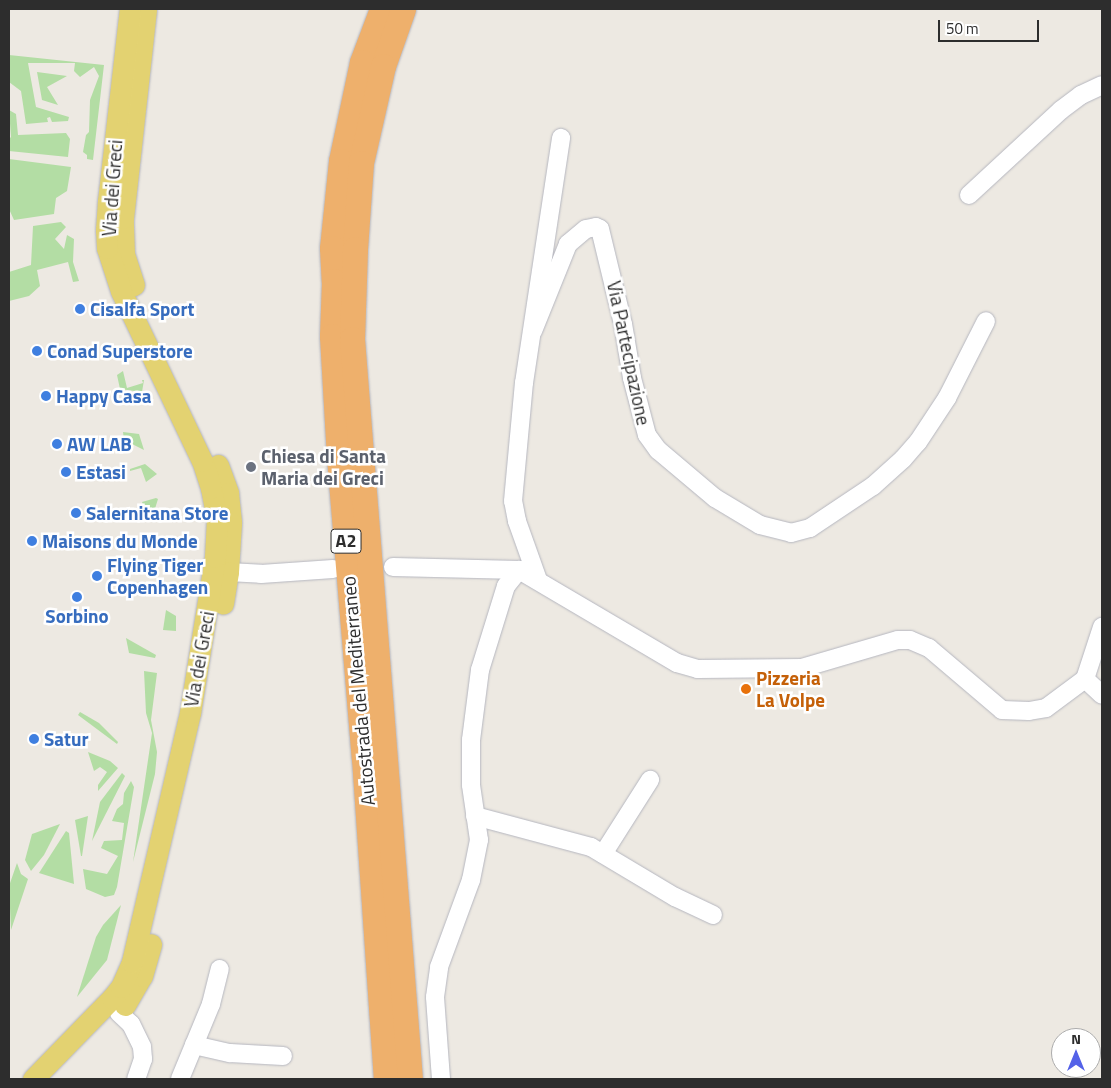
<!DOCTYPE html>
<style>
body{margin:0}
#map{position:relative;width:1111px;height:1088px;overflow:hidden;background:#ede9e2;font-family:"Titillium Web",sans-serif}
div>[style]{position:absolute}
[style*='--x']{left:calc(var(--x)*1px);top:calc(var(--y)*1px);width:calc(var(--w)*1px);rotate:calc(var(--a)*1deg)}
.green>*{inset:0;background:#b3dda4}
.roads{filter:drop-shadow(0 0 1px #b5b6bf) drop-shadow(0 0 1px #b5b6bf)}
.minor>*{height:18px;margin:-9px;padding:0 9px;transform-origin:9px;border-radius:9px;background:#fff}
.major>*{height:21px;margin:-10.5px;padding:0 10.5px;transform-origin:10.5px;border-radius:10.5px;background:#e3d271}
.highway>*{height:25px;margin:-12.5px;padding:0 12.5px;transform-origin:12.5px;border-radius:12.5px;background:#eeb06c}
.dots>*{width:14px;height:14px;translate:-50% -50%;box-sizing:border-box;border:2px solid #fff;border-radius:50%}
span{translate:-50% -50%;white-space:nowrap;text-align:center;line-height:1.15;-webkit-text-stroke:5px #fff;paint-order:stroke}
.shield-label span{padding:1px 4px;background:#fff;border:1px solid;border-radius:4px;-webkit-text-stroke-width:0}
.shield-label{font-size:18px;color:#2d2d2d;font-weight:700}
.street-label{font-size:19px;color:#2d2d2d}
.shop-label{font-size:19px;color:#366cbe;font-weight:700}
.left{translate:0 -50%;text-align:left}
.worship-label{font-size:19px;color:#5b616d;font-weight:700}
.food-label{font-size:19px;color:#c56008;font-weight:700}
.frame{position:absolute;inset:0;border:10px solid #2d2d2d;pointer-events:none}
.north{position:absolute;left:1051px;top:1028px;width:50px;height:50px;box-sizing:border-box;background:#fff;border:1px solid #ababab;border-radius:50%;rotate:0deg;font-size:14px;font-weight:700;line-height:20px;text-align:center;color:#2d2d2d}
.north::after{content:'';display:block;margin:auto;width:18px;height:22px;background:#5462e8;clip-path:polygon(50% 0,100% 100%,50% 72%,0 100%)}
.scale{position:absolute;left:938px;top:20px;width:101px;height:22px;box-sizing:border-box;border:2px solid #2d2d2d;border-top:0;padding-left:6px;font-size:15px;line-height:18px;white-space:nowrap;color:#2d2d2d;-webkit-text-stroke:4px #fff;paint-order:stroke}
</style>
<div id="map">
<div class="green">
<i style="clip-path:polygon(9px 55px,104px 65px,93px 160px,87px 159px,87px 155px,83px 152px,86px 135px,89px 132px,90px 100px,99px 76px,94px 67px,80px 77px,74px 71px,75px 63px,28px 63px,36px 107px,69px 117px,68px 121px,52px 122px,50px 117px,47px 118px,48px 122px,26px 124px,21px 91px,9px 82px)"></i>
<i style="clip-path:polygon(37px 72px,67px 76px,47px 87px,58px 105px,42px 100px)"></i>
<i style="clip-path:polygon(9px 110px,16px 114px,18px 135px,66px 133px,70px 139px,68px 157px,9px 151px,9px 139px,11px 137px)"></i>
<i style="clip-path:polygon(9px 159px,71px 167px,67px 191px,56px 198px,54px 214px,14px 220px,9px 209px)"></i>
<i style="clip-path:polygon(61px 222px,66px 227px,55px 239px,64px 249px,67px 235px,74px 239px,73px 262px,79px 281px,73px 282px,68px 262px,37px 270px,40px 286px,29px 296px,9px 301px,9px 272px,31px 265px,33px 226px)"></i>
<i style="clip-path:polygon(123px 371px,127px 388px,143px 383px,142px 380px,144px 380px,142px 392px,120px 389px,117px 375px)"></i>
<i style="clip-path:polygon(123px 432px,139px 434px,144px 450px,124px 440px)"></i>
<i style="clip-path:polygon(145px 464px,157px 474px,146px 482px,141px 468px,130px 471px,130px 469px)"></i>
<i style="clip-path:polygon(156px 498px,158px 499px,154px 512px,148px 517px,142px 502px)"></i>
<i style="clip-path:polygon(166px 610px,176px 616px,176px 631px,163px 630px)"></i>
<i style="clip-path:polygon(126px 638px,156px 655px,155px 658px,129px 653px)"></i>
<i style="clip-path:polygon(144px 671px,157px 673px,151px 720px,157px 752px,155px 774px,133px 862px,152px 733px,146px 713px)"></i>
<i style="clip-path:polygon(80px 712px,99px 723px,118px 742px,117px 744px,78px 715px)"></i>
<i style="clip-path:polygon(88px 752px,110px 761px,118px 768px,98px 791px,98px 785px,107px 772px,100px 767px,94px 771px)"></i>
<i style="clip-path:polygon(122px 773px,125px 776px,92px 841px,100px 802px)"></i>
<i style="clip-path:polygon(131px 781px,134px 787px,117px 887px,114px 895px,105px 897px,86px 889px,83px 869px,107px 874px,118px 856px,101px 848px,104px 841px,122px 840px,124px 823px,112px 821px,117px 809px,123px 804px,124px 793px)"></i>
<i style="clip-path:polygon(88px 816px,82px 856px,81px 856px,75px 820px)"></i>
<i style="clip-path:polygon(60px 824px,44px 855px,31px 871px,25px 860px,32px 834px)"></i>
<i style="clip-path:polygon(66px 831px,69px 833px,74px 884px,39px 873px)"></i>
<i style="clip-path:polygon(17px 863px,21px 874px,28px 879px,11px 930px,9px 886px)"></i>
<i style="clip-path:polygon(121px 905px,107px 960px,77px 997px,96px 937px,103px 925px)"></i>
</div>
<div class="roads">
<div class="minor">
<i style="--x:969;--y:195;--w:125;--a:-42.7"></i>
<i style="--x:1061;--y:110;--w:25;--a:-37"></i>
<i style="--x:1081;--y:95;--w:23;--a:-25"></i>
<i style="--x:533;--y:331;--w:94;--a:-68.1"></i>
<i style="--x:568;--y:244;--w:23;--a:-40"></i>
<i style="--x:586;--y:229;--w:10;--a:-11"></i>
<i style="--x:596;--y:227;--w:4;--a:27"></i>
<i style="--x:600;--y:229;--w:98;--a:76.4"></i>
<i style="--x:623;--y:324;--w:55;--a:80.5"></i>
<i style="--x:632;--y:378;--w:59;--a:75.3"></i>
<i style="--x:647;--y:435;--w:19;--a:54"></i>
<i style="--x:658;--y:450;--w:75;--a:40.1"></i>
<i style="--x:715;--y:498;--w:52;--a:31"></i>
<i style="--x:760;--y:525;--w:32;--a:14"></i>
<i style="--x:791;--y:533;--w:20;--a:-15"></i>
<i style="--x:810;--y:528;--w:76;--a:-33.7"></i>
<i style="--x:873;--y:486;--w:40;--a:-42"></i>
<i style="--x:903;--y:459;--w:23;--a:-49"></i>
<i style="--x:918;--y:442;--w:53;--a:-56.6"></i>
<i style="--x:947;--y:398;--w:86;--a:-63.1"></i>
<i style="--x:393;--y:567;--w:126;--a:1.4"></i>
<i style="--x:519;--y:570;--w:183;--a:30.5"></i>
<i style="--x:677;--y:663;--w:22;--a:16"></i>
<i style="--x:698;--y:669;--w:104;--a:-0.6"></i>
<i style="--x:802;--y:668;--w:100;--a:-16.3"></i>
<i style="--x:898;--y:640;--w:12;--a:0"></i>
<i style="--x:910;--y:640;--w:21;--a:23"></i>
<i style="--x:929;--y:648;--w:96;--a:40.3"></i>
<i style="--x:1002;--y:710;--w:27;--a:2"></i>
<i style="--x:1029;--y:711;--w:17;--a:-10"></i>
<i style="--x:1046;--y:708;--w:49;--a:-36.6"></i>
<i style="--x:228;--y:572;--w:33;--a:3"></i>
<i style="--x:261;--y:574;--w:72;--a:-4"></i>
<i style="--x:538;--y:580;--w:63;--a:-109.6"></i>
<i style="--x:517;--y:521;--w:20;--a:-101"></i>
<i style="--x:513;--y:501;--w:119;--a:-84.7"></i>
<i style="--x:524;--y:383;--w:248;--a:-81.4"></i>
<i style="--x:1085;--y:679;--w:55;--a:-71.9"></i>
<i style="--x:1085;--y:679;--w:23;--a:43"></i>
<i style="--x:475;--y:816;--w:120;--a:15"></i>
<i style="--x:591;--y:847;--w:98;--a:30.8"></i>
<i style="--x:675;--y:897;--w:42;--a:25.3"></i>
<i style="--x:603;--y:854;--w:88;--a:-57.6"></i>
<i style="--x:119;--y:1013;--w:16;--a:43"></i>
<i style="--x:131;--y:1024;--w:25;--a:64"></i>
<i style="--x:142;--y:1047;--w:12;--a:85"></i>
<i style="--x:143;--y:1059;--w:21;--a:109"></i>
<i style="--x:194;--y:1045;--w:37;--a:13"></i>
<i style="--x:230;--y:1053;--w:53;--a:3.2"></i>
<i style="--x:180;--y:1079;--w:81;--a:-67.5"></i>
<i style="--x:211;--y:1004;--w:36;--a:-76"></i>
<i style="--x:441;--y:1079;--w:82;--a:-94.2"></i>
<i style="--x:435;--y:997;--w:30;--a:-82"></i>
<i style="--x:439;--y:967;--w:93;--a:-69.8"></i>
<i style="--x:471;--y:880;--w:41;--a:-78.7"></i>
<i style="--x:479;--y:840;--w:56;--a:-98.3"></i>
<i style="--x:471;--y:785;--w:45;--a:-90"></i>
<i style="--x:471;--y:740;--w:71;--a:-82.7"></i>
<i style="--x:480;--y:670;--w:88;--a:-72.8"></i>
<i style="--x:506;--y:586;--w:21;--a:-51"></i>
</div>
<div class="major">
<i style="--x:134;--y:285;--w:33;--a:-108"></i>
<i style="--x:124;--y:254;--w:36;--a:-92"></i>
<i style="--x:123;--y:218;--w:210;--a:-83.7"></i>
<i style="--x:218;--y:465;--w:30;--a:70"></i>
<i style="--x:228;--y:493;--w:30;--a:84"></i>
<i style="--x:231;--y:523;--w:49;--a:93.5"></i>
<i style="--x:228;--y:572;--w:32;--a:99"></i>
<i style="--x:125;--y:1005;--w:34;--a:-60"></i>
<i style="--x:142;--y:976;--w:33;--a:-74"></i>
<i style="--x:33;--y:1079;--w:113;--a:-45.7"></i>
<i style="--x:112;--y:998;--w:14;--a:-51"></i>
<i style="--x:121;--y:987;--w:27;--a:-66"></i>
<i style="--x:132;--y:962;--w:256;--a:-76.9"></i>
<i style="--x:190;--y:713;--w:158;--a:-80.9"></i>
<i style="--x:215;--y:557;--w:38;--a:-87"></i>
<i style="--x:217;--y:519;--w:32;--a:-101"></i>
<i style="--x:211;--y:488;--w:28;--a:-108"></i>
<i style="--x:202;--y:461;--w:188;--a:-115.5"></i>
<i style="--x:121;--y:291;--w:45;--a:-108"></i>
<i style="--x:107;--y:248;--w:18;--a:-93"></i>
<i style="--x:106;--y:230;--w:29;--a:-86"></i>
<i style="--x:108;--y:201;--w:193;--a:-83.5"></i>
</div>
<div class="highway">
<i style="--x:382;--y:9;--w:57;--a:110.7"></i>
<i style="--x:362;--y:62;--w:101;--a:102"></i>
<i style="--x:341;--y:161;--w:87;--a:95.9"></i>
<i style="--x:332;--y:248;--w:33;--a:87"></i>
<i style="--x:334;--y:281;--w:55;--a:92.1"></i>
<i style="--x:332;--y:336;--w:121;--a:86.7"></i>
<i style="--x:339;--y:457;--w:302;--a:85.3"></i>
<i style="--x:364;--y:758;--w:322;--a:86.1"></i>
<i style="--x:403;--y:9;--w:60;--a:109.3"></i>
<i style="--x:383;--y:66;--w:99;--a:102.8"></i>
<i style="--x:361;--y:163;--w:86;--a:94"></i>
<i style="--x:355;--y:249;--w:90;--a:91.9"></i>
<i style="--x:352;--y:339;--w:742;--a:85.52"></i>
</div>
</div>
<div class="dots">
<i style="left:80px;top:309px;background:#3f7fe0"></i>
<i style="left:37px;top:351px;background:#3f7fe0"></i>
<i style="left:46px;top:396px;background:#3f7fe0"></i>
<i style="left:57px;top:444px;background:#3f7fe0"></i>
<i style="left:251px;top:467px;background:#6b7280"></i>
<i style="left:66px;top:472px;background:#3f7fe0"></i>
<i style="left:76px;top:513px;background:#3f7fe0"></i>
<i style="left:32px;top:541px;background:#3f7fe0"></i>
<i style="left:97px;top:576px;background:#3f7fe0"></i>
<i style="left:77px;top:597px;background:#3f7fe0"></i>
<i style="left:746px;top:689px;background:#e8710a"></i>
<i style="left:34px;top:739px;background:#3f7fe0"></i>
</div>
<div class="shield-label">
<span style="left:346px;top:541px">A2</span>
</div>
<div class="street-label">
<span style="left:112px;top:188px;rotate:-86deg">Via dei Greci</span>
<span style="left:629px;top:353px;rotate:78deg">Via Partecipazione</span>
<span style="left:199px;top:659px;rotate:-80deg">Via dei Greci</span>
<span style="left:358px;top:691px;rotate:-95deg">Autostrada del Mediterraneo</span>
</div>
<div class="shop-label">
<span class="left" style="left:90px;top:309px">Cisalfa Sport</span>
<span class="left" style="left:47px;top:351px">Conad Superstore</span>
<span class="left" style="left:56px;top:396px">Happy Casa</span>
<span class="left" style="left:67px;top:444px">AW LAB</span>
<span class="left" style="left:76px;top:472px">Estasi</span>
<span class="left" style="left:86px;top:513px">Salernitana Store</span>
<span class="left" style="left:42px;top:541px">Maisons du Monde</span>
<span class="left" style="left:107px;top:576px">Flying Tiger<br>Copenhagen</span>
<span style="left:77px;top:616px">Sorbino</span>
<span class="left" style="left:44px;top:739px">Satur</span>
</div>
<div class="worship-label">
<span class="left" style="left:261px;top:467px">Chiesa di Santa<br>Maria dei Greci</span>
</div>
<div class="food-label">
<span class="left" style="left:756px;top:689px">Pizzeria<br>La Volpe</span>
</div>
<div class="frame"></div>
<div class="north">N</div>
<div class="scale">50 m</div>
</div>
